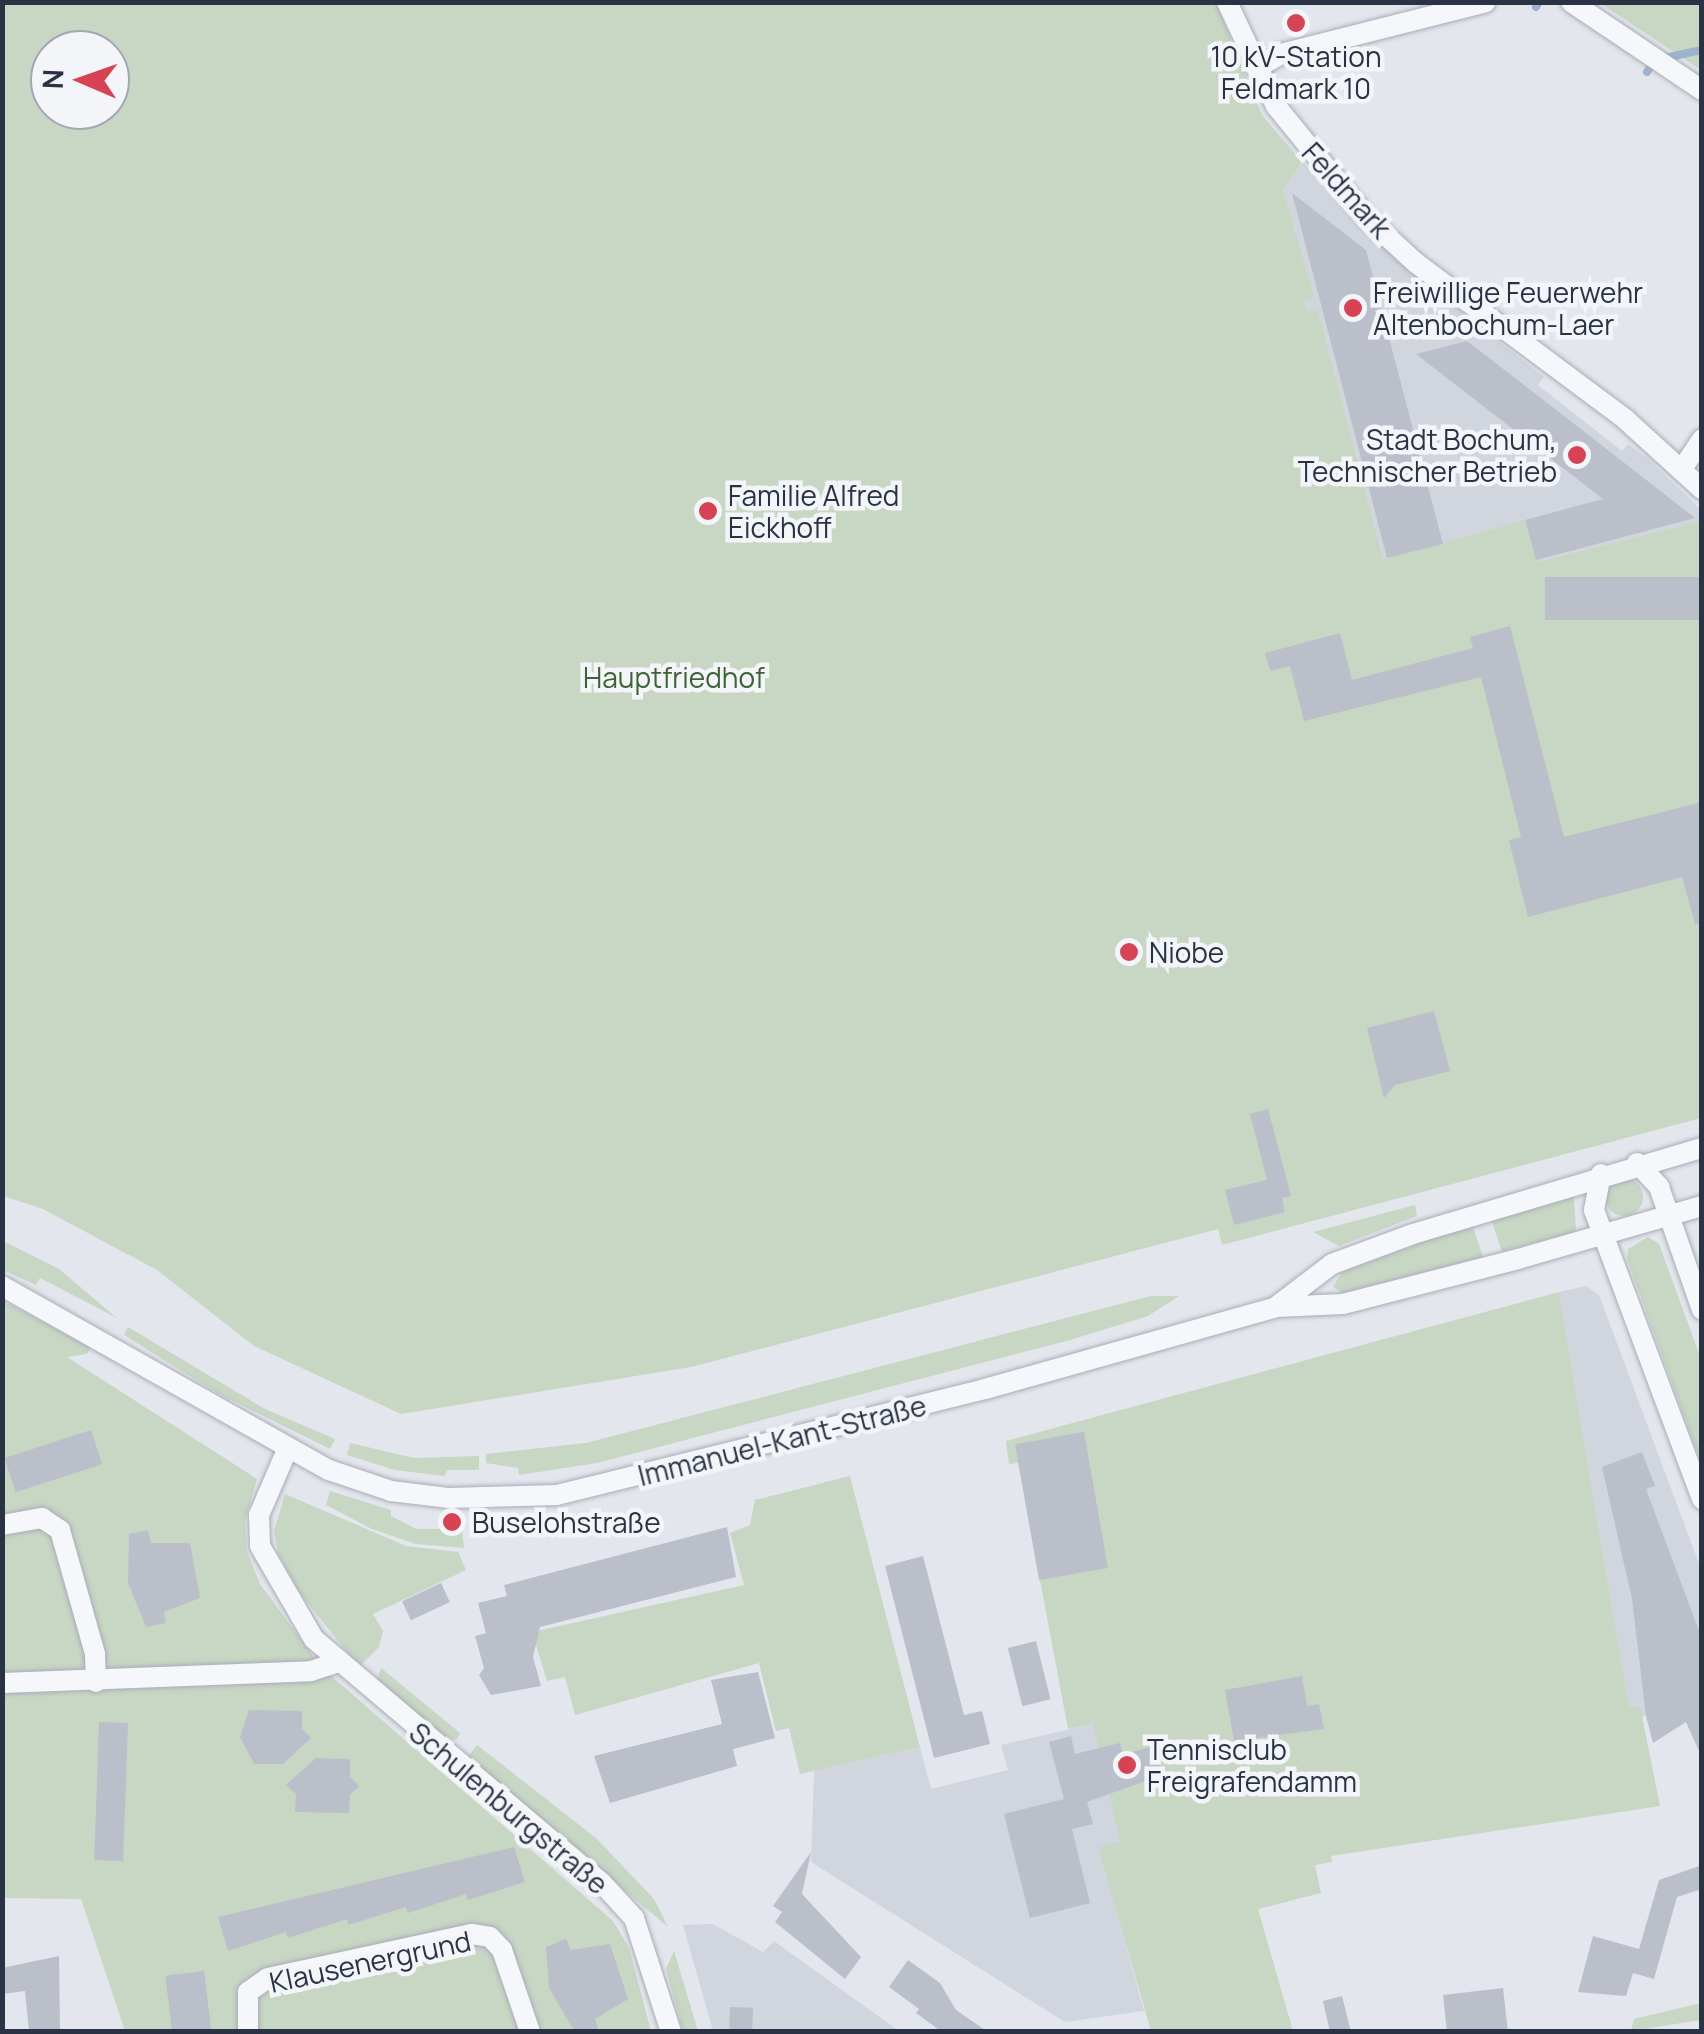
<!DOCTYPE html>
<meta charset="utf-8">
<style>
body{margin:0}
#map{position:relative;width:1704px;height:2034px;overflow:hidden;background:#e3e6ec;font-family:Manrope,sans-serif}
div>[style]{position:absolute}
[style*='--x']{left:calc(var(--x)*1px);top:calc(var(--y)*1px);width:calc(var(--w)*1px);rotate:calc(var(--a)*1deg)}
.built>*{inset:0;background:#d1d5de}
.green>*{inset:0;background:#c8d6c4}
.round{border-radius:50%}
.stream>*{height:8px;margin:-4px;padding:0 4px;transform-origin:4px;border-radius:4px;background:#9db3cd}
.building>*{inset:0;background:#babfca;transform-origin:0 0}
.roads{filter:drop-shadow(0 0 2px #a8adb7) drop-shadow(0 0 2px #a8adb7)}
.street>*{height:20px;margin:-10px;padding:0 10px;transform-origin:10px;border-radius:10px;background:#f6f7fa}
.dots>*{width:28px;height:28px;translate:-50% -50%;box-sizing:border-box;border:5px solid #f3f5f9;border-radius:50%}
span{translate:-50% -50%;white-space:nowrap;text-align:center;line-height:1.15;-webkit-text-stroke:9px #f3f5f9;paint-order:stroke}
.poi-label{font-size:28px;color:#2a3345}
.left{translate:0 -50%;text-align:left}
.right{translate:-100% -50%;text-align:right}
.street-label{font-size:28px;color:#2a3345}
.park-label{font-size:28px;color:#3d6236}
.frame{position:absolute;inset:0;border:5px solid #2a3345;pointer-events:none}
.north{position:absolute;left:30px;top:30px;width:100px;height:100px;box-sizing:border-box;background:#f3f5f9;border:2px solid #a3a7b1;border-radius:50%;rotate:272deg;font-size:28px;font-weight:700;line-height:40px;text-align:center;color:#2a3345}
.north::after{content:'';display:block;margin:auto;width:35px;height:45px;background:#d64355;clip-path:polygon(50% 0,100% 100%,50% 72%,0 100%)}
</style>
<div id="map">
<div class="built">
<i style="clip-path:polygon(1302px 162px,1397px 261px,1544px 377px,1538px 385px,1622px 451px,1628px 444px,1647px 458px,1701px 510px,1699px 521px,1537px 562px,1526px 520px,1383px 559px,1318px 310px,1307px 313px,1304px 301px,1315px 298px,1283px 190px)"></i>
<i style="clip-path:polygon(1586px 1286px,1599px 1295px,1701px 1569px,1701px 1696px,1642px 1717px,1640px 1706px,1629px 1709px,1559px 1292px)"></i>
<i style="clip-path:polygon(1093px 1724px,1121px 1841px,1099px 1847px,1144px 2011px,1065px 2022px,811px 1862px,814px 1771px,920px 1747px,931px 1789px,1008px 1770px,1001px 1745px)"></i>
<i style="clip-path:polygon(713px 1924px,763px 1952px,774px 1941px,899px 2031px,713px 2031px,683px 1925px)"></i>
</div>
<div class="green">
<i style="clip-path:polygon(evenodd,3px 3px,1216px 3px,1262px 115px,1302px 162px,1283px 190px,1315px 298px,1304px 301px,1307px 312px,1318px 310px,1383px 559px,1525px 520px,1537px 562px,1699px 521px,1701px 1118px,1222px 1245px,1218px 1229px,691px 1367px,401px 1414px,254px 1346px,157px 1270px,43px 1209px,3px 1196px,3px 3px,50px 50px,110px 50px,110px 110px,50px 110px,50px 50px)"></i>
<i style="clip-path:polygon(1600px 3px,1701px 3px,1701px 70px)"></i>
<i class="round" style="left:1605px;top:1178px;width:38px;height:38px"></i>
<i style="clip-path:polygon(1574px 1196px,1576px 1231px,1502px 1252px,1491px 1218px)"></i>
<i style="clip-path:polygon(1415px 1205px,1417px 1216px,1339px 1246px,1313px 1232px)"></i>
<i style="clip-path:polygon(1472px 1224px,1483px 1257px,1343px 1293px,1333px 1287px,1342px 1272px)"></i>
<i style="clip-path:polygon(1648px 1237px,1659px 1244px,1701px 1359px,1701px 1463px,1627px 1259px,1628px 1249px)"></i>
<i style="clip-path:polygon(3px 1241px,59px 1269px,117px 1318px,40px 1278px,36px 1285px,3px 1270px)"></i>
<i style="clip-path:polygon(1559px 1292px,1629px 1708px,1640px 1706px,1660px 1806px,1331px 1856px,1332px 1862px,1315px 1865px,1321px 1893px,1258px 1909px,1293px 2031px,1151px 2031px,1098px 1847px,1120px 1841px,1093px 1724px,1068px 1729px,1018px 1463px,1009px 1464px,1006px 1441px)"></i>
<i style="clip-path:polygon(1151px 1296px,1179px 1296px,1148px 1316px,1070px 1340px,597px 1463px,519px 1475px,518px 1468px,486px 1463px,486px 1454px,586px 1443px)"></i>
<i style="clip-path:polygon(3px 1301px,91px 1347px,87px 1354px,67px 1357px,257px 1479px,245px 1521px,247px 1552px,260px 1584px,322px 1668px,613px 1921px,629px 1948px,651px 2031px,125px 2031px,81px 1899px,3px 1898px)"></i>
<i style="clip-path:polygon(128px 1327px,265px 1409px,335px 1439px,330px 1449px,217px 1393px,124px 1335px)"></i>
<i style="clip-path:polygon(350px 1443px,414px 1458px,479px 1456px,479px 1470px,447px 1470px,445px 1476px,395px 1470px,347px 1455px)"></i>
<i style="clip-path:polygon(850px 1476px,920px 1747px,800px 1774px,789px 1728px,776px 1731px,759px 1663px,575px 1715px,565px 1677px,547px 1681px,532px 1632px,744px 1585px,730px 1533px,750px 1525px,755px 1500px)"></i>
<i style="clip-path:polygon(330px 1491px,391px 1510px,391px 1516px,416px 1529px,462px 1529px,464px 1548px,416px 1544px,372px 1529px,326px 1505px)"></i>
<i style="clip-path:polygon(285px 1494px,406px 1546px,458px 1552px,466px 1570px,373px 1614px,383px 1631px,379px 1647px,359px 1667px,299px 1592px,278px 1553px,274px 1531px)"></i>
<i style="clip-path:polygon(381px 1668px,460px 1733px,457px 1739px,446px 1741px,377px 1682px)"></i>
<i style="clip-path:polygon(477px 1745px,596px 1838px,654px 1899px,668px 1927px,467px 1758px)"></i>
<i style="clip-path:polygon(674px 1951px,698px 2031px,683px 2031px,666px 1969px)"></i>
<i style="clip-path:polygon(1701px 2003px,1701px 2020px,1631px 2031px,1634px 2019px)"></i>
</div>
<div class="stream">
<i style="--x:1536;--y:7;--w:6;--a:-59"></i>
<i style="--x:1647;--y:72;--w:14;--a:-56"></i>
<i style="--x:1655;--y:60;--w:48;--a:-12"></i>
</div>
<div class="building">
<i style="clip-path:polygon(1292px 193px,1366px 250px,1443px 544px,1387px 558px)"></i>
<i style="clip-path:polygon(1467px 341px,1559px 412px,1695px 518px,1536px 560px,1525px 520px,1603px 499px,1416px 354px)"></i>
<i style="left:1702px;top:577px;width:43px;height:157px;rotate:90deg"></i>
<i style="clip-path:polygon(1510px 626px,1564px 837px,1702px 802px,1702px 923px,1695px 924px,1682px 877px,1528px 917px,1509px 840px,1521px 837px,1481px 677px,1304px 721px,1290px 666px,1270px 671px,1265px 653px,1340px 633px,1352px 680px,1473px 648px,1470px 637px)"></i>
<i style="clip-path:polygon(1434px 1011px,1450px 1071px,1395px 1085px,1384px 1098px,1367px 1028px)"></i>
<i style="clip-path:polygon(1268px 1109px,1291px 1196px,1282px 1198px,1285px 1212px,1234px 1225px,1225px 1190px,1267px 1180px,1250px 1114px)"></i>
<i style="left:91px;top:1430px;width:36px;height:91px;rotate:72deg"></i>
<i style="left:1084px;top:1432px;width:138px;height:70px;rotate:80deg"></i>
<i style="clip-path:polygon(1642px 1452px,1655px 1486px,1646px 1489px,1702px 1639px,1702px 1758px,1686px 1722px,1653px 1743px,1646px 1716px,1632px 1599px,1602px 1467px)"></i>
<i style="clip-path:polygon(727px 1527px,736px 1577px,540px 1627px,533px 1657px,541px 1686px,491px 1695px,479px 1675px,484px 1668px,475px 1636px,486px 1633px,478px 1603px,507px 1596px,504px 1585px)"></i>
<i style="clip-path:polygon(148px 1530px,151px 1543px,190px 1543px,200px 1598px,164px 1612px,166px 1623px,146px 1627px,128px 1583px,129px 1534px)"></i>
<i style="clip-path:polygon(923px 1556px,964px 1715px,982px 1711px,990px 1744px,934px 1758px,885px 1566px)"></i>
<i style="left:441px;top:1583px;width:21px;height:43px;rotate:65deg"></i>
<i style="left:1036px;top:1641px;width:60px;height:29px;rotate:76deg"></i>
<i style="clip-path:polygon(758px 1672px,775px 1738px,733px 1749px,737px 1766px,610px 1803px,594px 1756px,722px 1724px,711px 1680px)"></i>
<i style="clip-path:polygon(1302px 1676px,1307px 1706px,1319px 1704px,1324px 1729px,1234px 1741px,1225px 1690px)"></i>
<i style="clip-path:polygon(249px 1710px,302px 1711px,302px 1729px,311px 1738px,283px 1764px,254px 1764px,240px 1737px)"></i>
<i style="left:99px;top:1722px;width:29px;height:138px;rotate:2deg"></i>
<i style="clip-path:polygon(1071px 1736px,1075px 1754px,1120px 1743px,1123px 1754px,1155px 1746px,1162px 1775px,1087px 1802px,1093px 1824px,1072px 1829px,1090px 1903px,1030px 1918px,1004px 1814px,1064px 1799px,1049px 1742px)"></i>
<i style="clip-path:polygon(316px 1758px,350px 1759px,350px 1777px,359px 1786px,350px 1795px,349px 1813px,295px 1812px,296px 1794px,286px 1785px)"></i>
<i style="clip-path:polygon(514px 1847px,525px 1882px,468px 1900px,466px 1894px,408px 1913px,406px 1907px,348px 1925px,347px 1919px,288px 1938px,286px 1932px,228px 1951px,218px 1917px)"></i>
<i style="clip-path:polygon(811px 1852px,802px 1894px,861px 1957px,845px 1979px,775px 1922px,782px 1912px,773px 1906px)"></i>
<i style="clip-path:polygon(1702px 1865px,1702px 1889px,1677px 1897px,1654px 1979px,1633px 1973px,1626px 1996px,1578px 1992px,1593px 1936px,1639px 1949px,1659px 1880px)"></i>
<i style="clip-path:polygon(566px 1939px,571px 1950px,610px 1944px,628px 1999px,595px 2019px,599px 2032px,575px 2032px,549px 1988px,546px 1947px)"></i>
<i style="clip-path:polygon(59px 1956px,60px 2032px,29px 2032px,25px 1991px,2px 1994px,2px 1968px)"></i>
<i style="clip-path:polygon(908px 1960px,940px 1983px,956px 2010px,988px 2032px,942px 2032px,916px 2013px,919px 2009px,889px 1987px)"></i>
<i style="left:204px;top:1971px;width:61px;height:39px;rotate:83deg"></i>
<i style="clip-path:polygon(1503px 1988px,1508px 2032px,1447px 2032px,1443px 1995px)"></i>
<i style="clip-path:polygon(1342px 1996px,1351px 2032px,1330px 2032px,1323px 2001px)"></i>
<i style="left:730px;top:2007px;width:23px;height:25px;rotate:2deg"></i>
</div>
<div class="roads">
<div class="street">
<i style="--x:1227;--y:2;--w:115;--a:64.8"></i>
<i style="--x:1276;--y:106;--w:144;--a:50.9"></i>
<i style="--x:1367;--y:218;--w:67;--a:42.6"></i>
<i style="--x:1416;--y:263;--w:261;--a:36.7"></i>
<i style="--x:1625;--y:419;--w:104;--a:42.3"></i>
<i style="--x:1571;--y:2;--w:158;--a:33.9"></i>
<i style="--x:1256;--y:68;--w:29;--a:-29"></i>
<i style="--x:1281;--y:54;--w:211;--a:-14.2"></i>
<i style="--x:1682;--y:469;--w:36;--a:-56"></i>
<i style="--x:1637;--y:1163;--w:33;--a:47"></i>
<i style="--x:1659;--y:1187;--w:130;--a:70.7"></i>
<i style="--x:1601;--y:1174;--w:37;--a:101"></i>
<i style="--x:1594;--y:1210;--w:309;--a:69.5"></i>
<i style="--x:2;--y:1286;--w:375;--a:29.4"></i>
<i style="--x:329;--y:1470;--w:65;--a:18.7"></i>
<i style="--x:391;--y:1491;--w:57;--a:7"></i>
<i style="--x:448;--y:1498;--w:109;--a:-1.6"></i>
<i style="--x:557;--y:1495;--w:441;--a:-13.9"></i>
<i style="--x:985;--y:1389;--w:302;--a:-15.7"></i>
<i style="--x:1276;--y:1307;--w:67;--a:-2.6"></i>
<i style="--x:1343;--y:1304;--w:181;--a:-14.4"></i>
<i style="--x:1518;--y:1259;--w:191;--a:-16.1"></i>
<i style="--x:1277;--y:1306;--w:69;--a:-37.4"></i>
<i style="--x:1332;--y:1264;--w:86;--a:-20.3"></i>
<i style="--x:1413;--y:1234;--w:302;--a:-16.6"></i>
<i style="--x:287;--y:1450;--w:71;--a:113.3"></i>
<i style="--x:259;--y:1515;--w:31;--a:88"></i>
<i style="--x:260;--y:1546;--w:108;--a:59.9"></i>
<i style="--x:314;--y:1639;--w:376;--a:40.3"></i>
<i style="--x:601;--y:1882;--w:49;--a:47.5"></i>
<i style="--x:634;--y:1918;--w:120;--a:72"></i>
<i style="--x:2;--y:1525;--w:41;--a:-9.9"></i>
<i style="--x:42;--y:1518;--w:22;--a:34"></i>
<i style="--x:60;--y:1530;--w:129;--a:74.2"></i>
<i style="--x:95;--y:1654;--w:28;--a:88"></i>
<i style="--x:2;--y:1683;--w:309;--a:-2.2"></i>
<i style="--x:311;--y:1671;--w:26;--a:-18"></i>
<i style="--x:248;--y:2032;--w:40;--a:-90"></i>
<i style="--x:248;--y:1992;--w:24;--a:-35"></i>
<i style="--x:268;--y:1978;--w:209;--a:-12.2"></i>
<i style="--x:472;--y:1934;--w:18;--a:9"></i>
<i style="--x:490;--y:1937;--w:18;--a:47"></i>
<i style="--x:502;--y:1950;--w:87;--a:71.1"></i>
</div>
</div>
<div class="dots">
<i style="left:1296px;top:23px;background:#d64355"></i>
<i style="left:1353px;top:308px;background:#d64355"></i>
<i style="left:1577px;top:455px;background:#d64355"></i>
<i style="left:708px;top:511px;background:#d64355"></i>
<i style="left:1129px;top:952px;background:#d64355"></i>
<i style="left:452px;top:1522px;background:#d64355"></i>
<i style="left:1127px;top:1765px;background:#d64355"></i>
</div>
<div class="poi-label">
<span style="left:1296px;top:72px">10 kV-Station<br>Feldmark 10</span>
<span class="left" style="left:1373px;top:308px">Freiwillige Feuerwehr<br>Altenbochum-Laer</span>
<span class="right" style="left:1557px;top:455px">Stadt Bochum,<br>Technischer Betrieb</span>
<span class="left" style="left:728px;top:511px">Familie Alfred<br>Eickhoff</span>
<span class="left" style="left:1149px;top:952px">Niobe</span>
<span class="left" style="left:472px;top:1522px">Buselohstraße</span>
<span class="left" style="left:1147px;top:1765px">Tennisclub<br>Freigrafendamm</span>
</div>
<div class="street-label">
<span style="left:1347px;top:190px;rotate:48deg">Feldmark</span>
<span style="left:782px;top:1440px;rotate:-14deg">Immanuel-Kant-Straße</span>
<span style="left:509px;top:1808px;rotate:40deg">Schulenburgstraße</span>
<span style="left:370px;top:1961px;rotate:-12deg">Klausenergrund</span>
</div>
<div class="park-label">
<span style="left:674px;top:677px">Hauptfriedhof</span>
</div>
<div class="frame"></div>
<div class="north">N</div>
</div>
